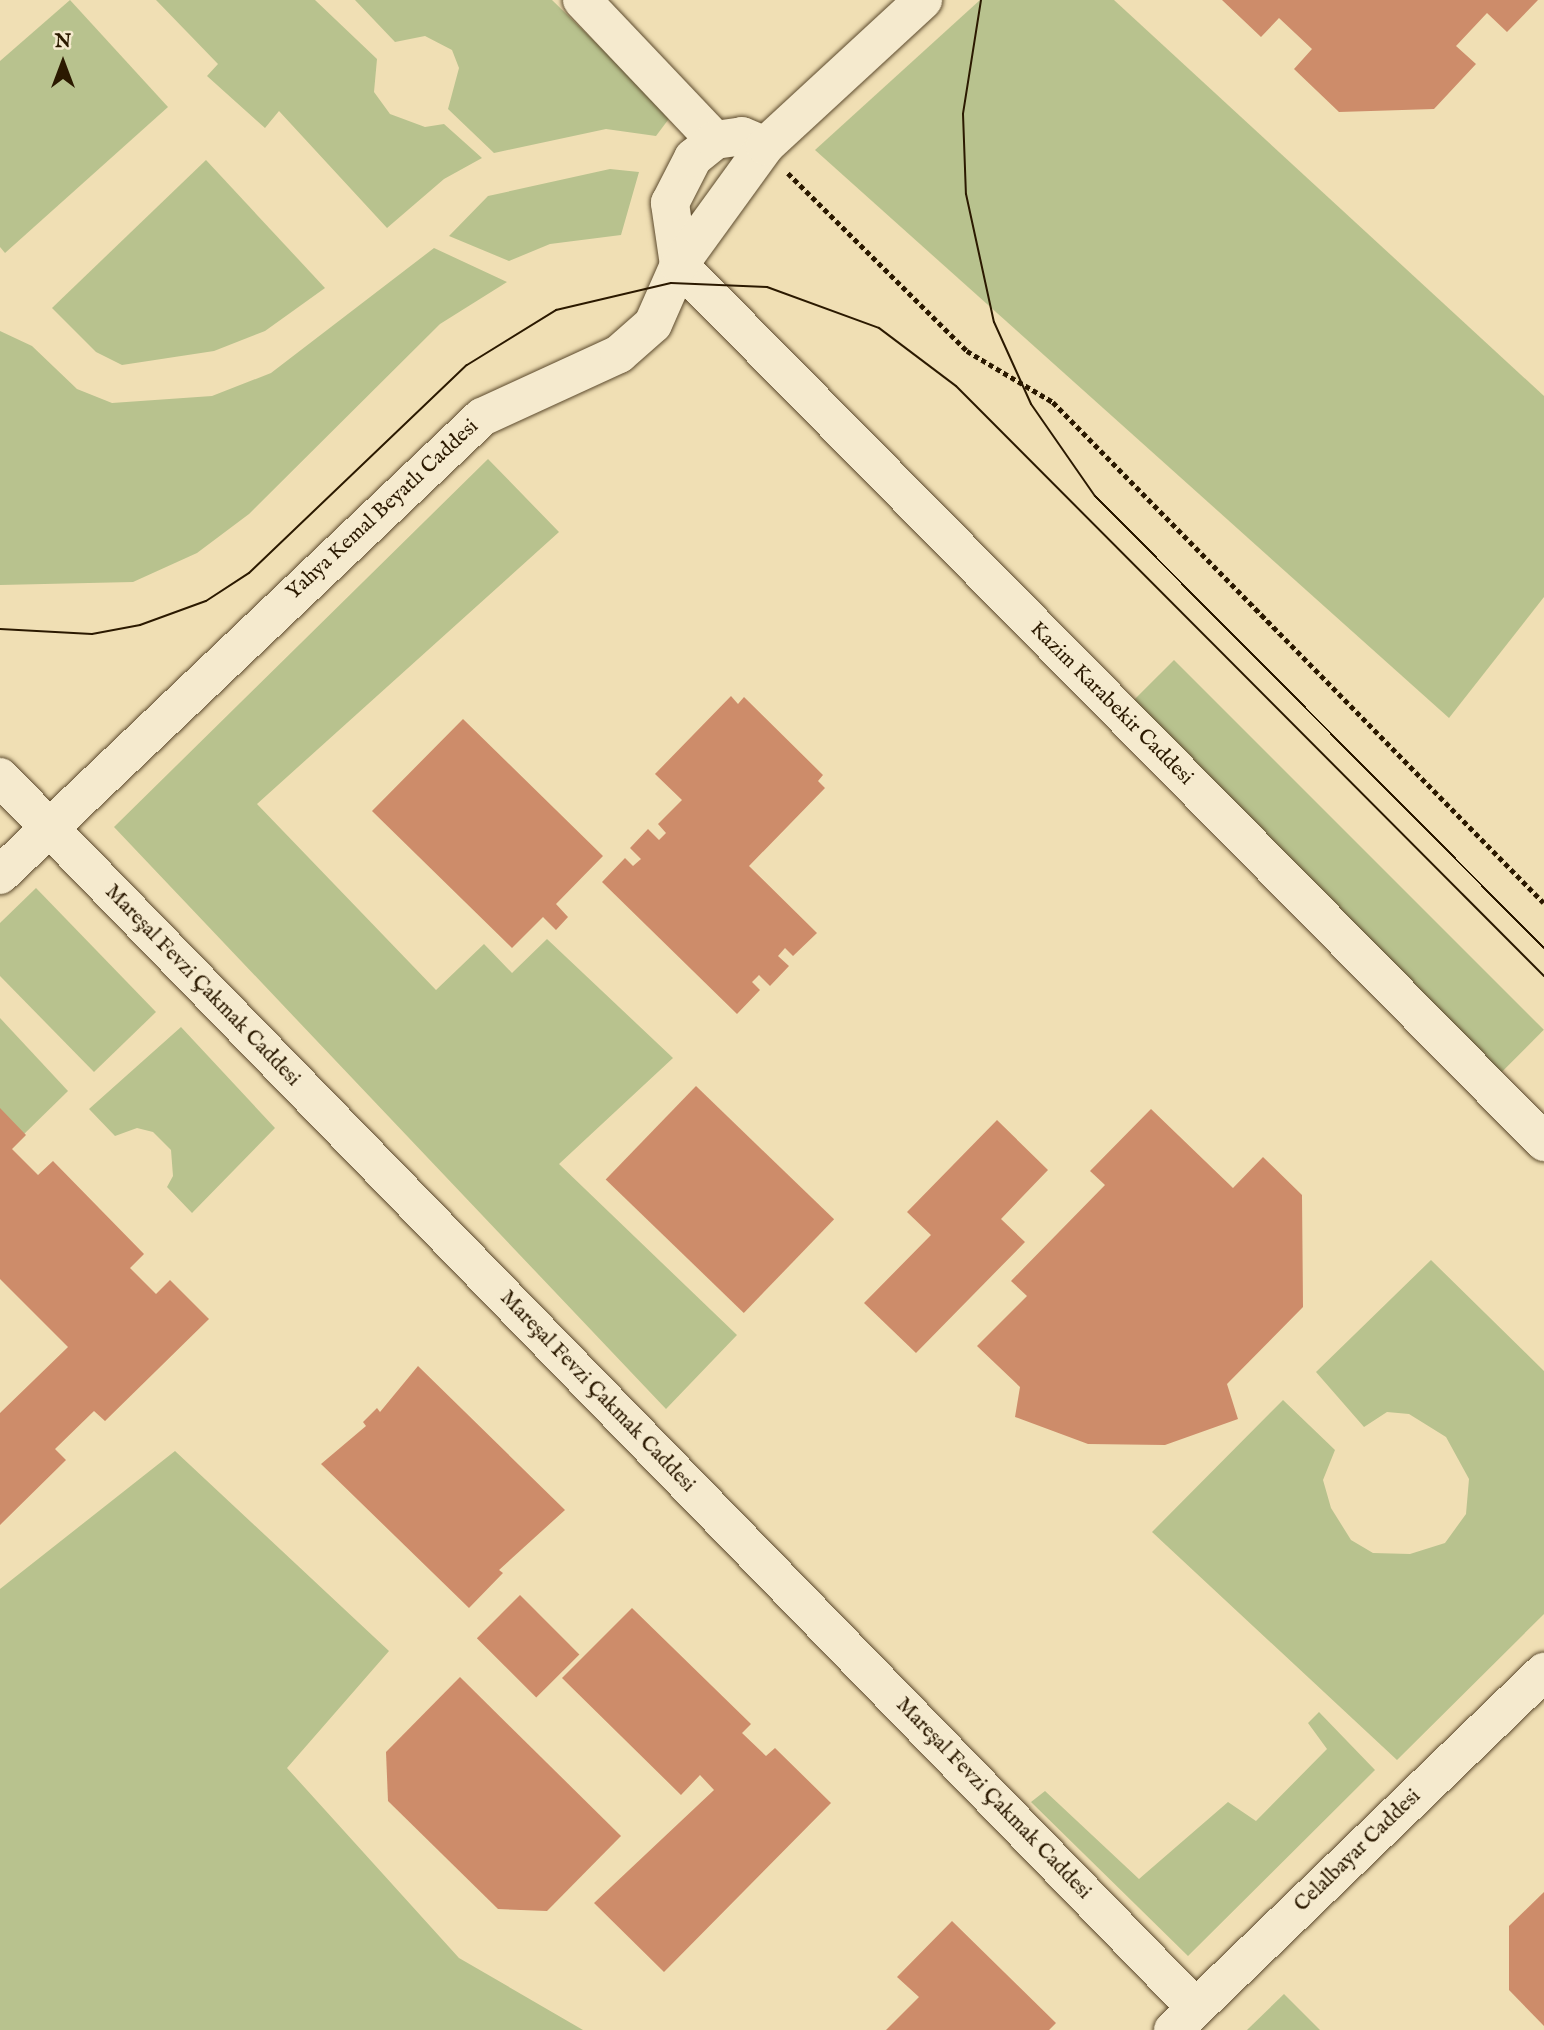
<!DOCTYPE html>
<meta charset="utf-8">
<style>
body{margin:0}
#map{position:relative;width:1544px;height:2030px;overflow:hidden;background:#f0dfb4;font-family:"IM FELL English",serif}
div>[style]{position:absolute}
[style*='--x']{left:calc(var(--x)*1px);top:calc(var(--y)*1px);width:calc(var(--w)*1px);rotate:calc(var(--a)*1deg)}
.green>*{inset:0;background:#b8c28e;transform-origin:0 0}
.building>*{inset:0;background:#cd8c6a;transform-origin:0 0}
.path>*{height:4.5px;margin-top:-2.25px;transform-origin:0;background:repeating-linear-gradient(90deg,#2b1900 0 5px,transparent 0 8.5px)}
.roads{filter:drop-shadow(0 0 2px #5c4a2d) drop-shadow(0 0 2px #5c4a2d)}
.minor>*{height:38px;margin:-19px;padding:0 19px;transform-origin:19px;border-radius:19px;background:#f5eace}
.tram>*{height:2px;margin:-1px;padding:0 1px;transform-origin:1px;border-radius:1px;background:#2b1900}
span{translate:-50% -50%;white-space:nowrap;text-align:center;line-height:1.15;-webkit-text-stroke:5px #f5eace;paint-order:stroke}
.street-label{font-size:21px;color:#2b1900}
.north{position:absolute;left:28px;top:28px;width:70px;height:70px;-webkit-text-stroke:5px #f5eace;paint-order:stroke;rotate:0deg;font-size:19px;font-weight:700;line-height:28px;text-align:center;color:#2b1900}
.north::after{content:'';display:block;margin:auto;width:24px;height:32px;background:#2b1900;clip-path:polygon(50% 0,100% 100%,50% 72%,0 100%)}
</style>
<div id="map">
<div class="green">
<i style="clip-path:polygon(70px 0,168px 107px,5px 253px,0 247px,0 61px)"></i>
<i style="clip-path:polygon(156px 0,315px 0,377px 59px,374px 92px,390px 114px,425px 127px,444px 124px,482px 158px,444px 179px,387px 228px,279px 111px,265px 128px,207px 76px,218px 64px)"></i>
<i style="clip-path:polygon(355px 0,552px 0,671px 116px,656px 136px,606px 129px,494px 153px,448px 109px,459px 68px,452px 50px,425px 36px,395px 42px)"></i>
<i style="clip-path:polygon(980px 0,1114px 0,1544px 396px,1544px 597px,1449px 718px,815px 150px)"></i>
<i style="clip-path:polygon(206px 160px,325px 288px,265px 331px,214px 351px,122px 365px,96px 352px,52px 308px)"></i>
<i style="clip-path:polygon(610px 169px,639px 172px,621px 235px,550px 244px,509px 261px,449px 236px,488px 196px)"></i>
<i style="clip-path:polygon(434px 248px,507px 282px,440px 324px,249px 514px,197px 553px,133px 582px,0 585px,0 331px,32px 346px,77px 389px,112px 403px,212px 396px,271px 373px)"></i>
<i style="clip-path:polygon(488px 459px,559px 532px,257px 804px,436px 990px,484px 944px,512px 973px,547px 939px,673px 1058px,559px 1164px,737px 1335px,666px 1409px,114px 827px)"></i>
<i style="left:1174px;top:660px;width:523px;height:62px;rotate:45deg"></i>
<i style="clip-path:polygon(36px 888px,156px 1012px,94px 1072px,0 976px,0 923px)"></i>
<i style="clip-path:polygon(0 1018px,68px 1091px,20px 1138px,0 1116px)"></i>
<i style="clip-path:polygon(181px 1027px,275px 1128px,192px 1213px,167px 1187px,173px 1176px,171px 1150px,153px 1132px,137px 1128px,115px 1136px,89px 1109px)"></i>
<i style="clip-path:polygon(1431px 1260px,1544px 1371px,1544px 1614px,1397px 1760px,1152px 1532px,1283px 1400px,1335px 1450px,1323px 1480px,1331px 1508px,1351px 1540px,1373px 1553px,1410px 1554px,1445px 1543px,1466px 1514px,1469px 1479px,1446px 1437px,1409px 1414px,1387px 1412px,1364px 1427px,1316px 1372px)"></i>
<i style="clip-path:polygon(175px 1451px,389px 1651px,287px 1768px,459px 1958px,583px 2030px,0 2030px,0 1589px)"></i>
<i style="clip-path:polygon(1319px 1712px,1375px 1770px,1188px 1956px,1031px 1802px,1045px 1791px,1139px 1879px,1228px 1802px,1256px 1821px,1327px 1749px,1308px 1723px)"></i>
<i style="clip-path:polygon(1284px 1994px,1320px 2030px,1247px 2030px)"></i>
</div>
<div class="building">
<i style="clip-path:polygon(1222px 0,1538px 0,1507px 32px,1487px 13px,1456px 46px,1476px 64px,1434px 109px,1339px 112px,1294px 69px,1312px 49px,1279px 18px,1261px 37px)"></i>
<i style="clip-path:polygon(731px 696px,738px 704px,744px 697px,823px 775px,818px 781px,825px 788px,749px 866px,817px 933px,793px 956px,785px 948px,778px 956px,789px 966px,770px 986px,759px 975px,752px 982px,760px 990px,737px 1014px,602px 882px,625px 858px,633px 866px,641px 859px,630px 848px,648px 829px,659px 840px,666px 833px,658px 824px,682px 800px,655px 774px)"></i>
<i style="clip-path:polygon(463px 719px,603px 856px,556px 904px,568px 917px,556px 930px,543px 917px,512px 948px,372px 811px)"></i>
<i style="left:696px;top:1086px;width:192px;height:130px;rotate:44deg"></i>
<i style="clip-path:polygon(0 1108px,26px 1135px,12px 1149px,38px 1175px,53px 1161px,144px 1254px,130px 1268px,156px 1294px,170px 1280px,209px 1319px,105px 1421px,94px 1411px,55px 1449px,66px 1460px,0 1525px,0 1413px,68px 1347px,0 1279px)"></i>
<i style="clip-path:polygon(1151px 1109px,1233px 1188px,1263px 1157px,1302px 1195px,1303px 1307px,1227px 1384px,1238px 1419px,1165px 1445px,1088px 1444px,1015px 1417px,1020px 1387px,977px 1346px,1027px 1296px,1011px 1281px,1105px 1185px,1090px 1171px)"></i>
<i style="clip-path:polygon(997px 1120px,1048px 1170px,1001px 1219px,1025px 1242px,916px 1353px,864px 1303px,931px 1235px,907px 1212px)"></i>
<i style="clip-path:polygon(418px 1366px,565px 1510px,499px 1570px,503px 1573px,469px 1608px,321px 1464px,366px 1426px,363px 1422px,377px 1408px,380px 1412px)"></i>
<i style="left:520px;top:1595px;width:84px;height:61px;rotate:45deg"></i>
<i style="clip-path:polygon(632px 1608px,751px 1724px,742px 1733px,766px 1756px,775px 1748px,831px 1803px,664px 1972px,594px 1903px,714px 1790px,700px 1775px,681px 1795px,562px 1678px)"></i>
<i style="clip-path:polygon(460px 1677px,621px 1836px,547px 1911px,498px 1909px,388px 1801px,386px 1752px)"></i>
<i style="clip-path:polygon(1544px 1892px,1544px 2026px,1509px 1990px,1509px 1926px)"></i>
<i style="clip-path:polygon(952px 1921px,1056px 2023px,1049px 2030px,886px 2030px,919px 1997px,897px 1977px)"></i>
</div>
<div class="path">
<i style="--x:788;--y:173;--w:252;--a:44.8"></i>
<i style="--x:967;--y:351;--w:100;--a:30.7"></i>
<i style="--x:1053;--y:402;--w:701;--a:45.58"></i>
</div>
<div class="roads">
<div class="minor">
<i style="--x:582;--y:0;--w:193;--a:46.5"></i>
<i style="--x:679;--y:265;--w:1232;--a:45.39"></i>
<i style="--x:679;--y:265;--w:63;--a:-98.3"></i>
<i style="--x:670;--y:203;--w:51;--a:-62.9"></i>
<i style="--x:693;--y:158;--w:28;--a:-39"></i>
<i style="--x:715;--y:140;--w:27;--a:-8"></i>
<i style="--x:742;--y:136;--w:25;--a:23"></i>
<i style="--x:0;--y:777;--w:1715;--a:45.83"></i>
<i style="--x:0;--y:875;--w:665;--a:-43.54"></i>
<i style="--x:482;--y:417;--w:151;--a:-24.7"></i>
<i style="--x:619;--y:354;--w:45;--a:-41.4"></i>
<i style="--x:653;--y:324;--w:64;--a:-66.2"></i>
<i style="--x:679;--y:265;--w:147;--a:-54.1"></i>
<i style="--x:765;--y:146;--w:215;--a:-42.7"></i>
<i style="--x:1173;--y:2030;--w:516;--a:-43.98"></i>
</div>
</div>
<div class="tram">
<i style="--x:981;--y:0;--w:115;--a:99"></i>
<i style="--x:963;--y:114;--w:80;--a:87.9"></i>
<i style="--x:966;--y:194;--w:131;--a:77.7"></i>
<i style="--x:994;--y:322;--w:90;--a:65.7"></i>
<i style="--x:1031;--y:404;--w:112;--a:55.2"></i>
<i style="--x:1095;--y:496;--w:637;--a:45.19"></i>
<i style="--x:0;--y:629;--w:92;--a:3.1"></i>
<i style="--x:92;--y:634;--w:49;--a:-10.6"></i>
<i style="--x:140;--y:625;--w:70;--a:-20"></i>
<i style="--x:206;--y:601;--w:51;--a:-33.1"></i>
<i style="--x:249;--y:573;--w:301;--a:-43.7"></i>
<i style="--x:467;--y:365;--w:105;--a:-31.7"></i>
<i style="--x:556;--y:310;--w:118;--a:-13.2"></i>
<i style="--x:671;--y:283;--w:96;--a:2.4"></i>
<i style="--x:767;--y:287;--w:119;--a:20.1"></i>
<i style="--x:879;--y:328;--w:96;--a:37"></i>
<i style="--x:956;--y:386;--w:833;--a:45.1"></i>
</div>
<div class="street-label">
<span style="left:383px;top:510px;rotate:-43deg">Yahya Kemal Beyatlı Caddesi</span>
<span style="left:1111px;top:704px;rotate:45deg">Kazim Karabekir Caddesi</span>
<span style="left:202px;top:986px;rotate:46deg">Mareşal Fevzi Çakmak Caddesi</span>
<span style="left:597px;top:1392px;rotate:46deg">Mareşal Fevzi Çakmak Caddesi</span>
<span style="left:993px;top:1799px;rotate:46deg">Mareşal Fevzi Çakmak Caddesi</span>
<span style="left:1358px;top:1851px;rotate:-44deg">Celalbayar Caddesi</span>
</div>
<div class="north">N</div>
</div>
